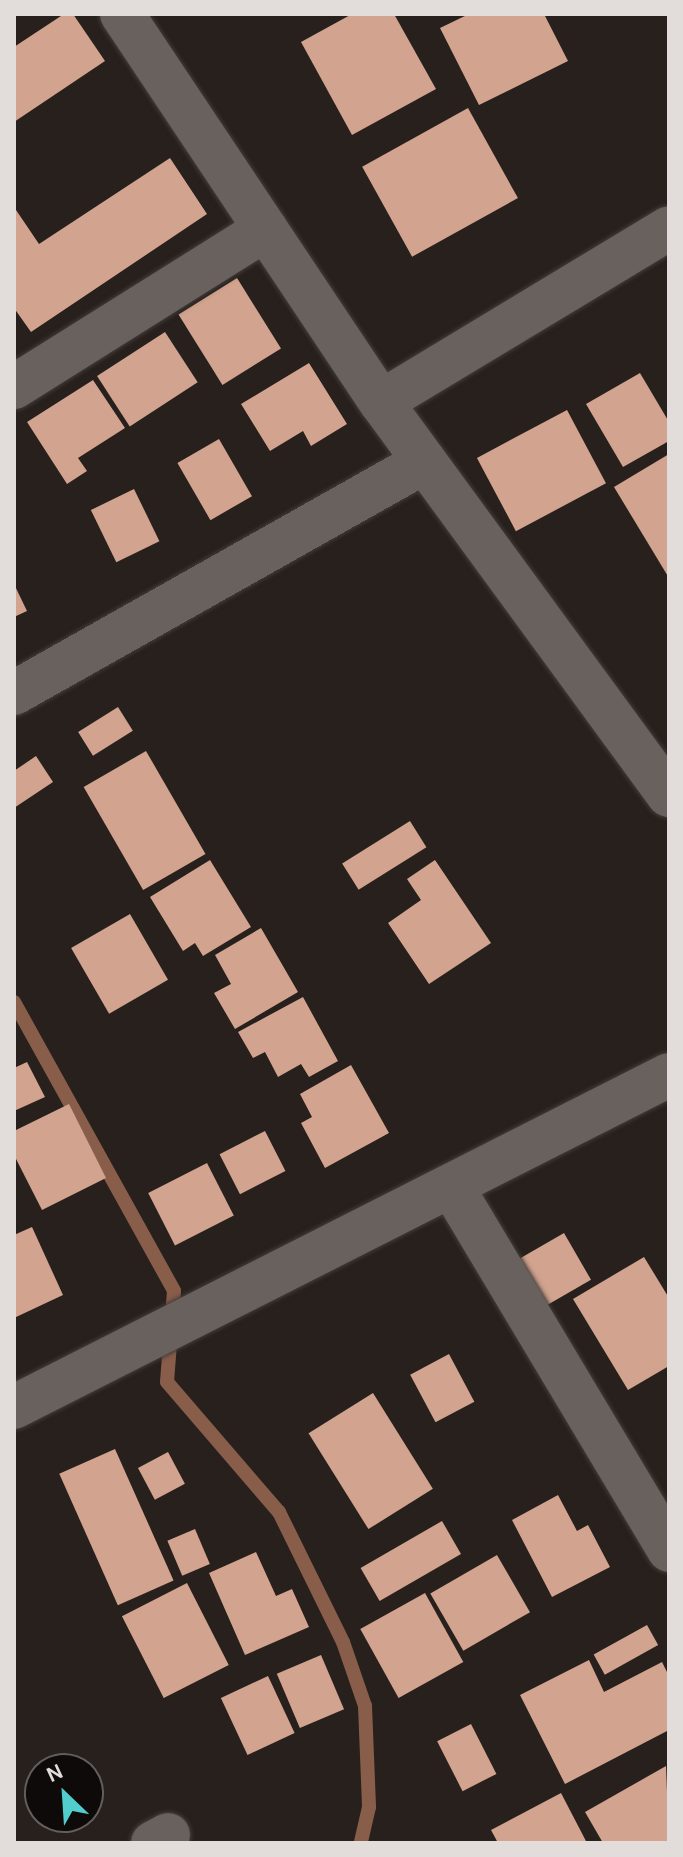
<!DOCTYPE html>
<style>
body{margin:0}
#map{position:relative;width:683px;height:1857px;overflow:hidden;background:#27201c;font-family:Karla,sans-serif}
div>[style]{position:absolute}
[style*='--x']{left:calc(var(--x)*1px);top:calc(var(--y)*1px);width:calc(var(--w)*1px);rotate:calc(var(--a)*1deg)}
.stream>*{height:14px;margin:-7px;padding:0 7px;transform-origin:7px;border-radius:7px;background:#885d4a}
.building>*{inset:0;background:#d2a38e;transform-origin:0 0}
.roads{filter:drop-shadow(0 0 2px #423c3a) drop-shadow(0 0 2px #423c3a)}
.street>*{height:44px;margin:-22px;padding:0 22px;transform-origin:22px;border-radius:22px;background:#69615d}
.secondary>*{height:44px;margin:-22px;padding:0 22px;transform-origin:22px;border-radius:22px;background:#69615d}
span{translate:-50% -50%;white-space:nowrap;text-align:center;line-height:1.15;-webkit-text-stroke:8px #0d0a09;paint-order:stroke}
.frame{position:absolute;inset:0;border:16px solid #e2ddda;pointer-events:none}
.north{position:absolute;left:24px;top:1753px;width:80px;height:80px;box-sizing:border-box;background:#0d0a09;border:2px solid #625e5d;border-radius:50%;rotate:335deg;font-size:22px;font-weight:700;line-height:32px;text-align:center;color:#e2ddda}
.north::after{content:'';display:block;margin:auto;width:28px;height:36px;background:#52cdcd;clip-path:polygon(50% 0,100% 100%,50% 72%,0 100%)}
</style>
<div id="map">
<div class="stream">
<i style="--x:14;--y:1002;--w:330;--a:61"></i>
<i style="--x:174;--y:1291;--w:91;--a:94.4"></i>
<i style="--x:167;--y:1382;--w:172;--a:49.3"></i>
<i style="--x:279;--y:1512;--w:145;--a:63.8"></i>
<i style="--x:343;--y:1642;--w:68;--a:71"></i>
<i style="--x:365;--y:1706;--w:101;--a:87.7"></i>
<i style="--x:369;--y:1807;--w:37;--a:103"></i>
</div>
<div class="building">
<i style="clip-path:polygon(64px 14px,73px 14px,105px 61px,14px 122px,14px 47px)"></i>
<i style="clip-path:polygon(352px 14px,394px 14px,436px 89px,352px 135px,301px 42px)"></i>
<i style="clip-path:polygon(469px 14px,544px 14px,568px 61px,479px 105px,440px 28px)"></i>
<i style="left:468px;top:108px;width:103px;height:121px;rotate:61deg"></i>
<i style="clip-path:polygon(170px 158px,207px 214px,31px 332px,14px 308px,14px 207px,39px 244px)"></i>
<i style="left:237px;top:278px;width:83px;height:69px;rotate:58deg"></i>
<i style="left:165px;top:332px;width:60px;height:81px;rotate:57deg"></i>
<i style="clip-path:polygon(309px 363px,347px 424px,311px 446px,303px 431px,270px 451px,241px 404px)"></i>
<i style="clip-path:polygon(640px 373px,669px 422px,669px 441px,623px 467px,586px 404px)"></i>
<i style="clip-path:polygon(93px 380px,125px 428px,78px 458px,87px 471px,67px 484px,27px 422px)"></i>
<i style="left:567px;top:410px;width:83px;height:102px;rotate:62deg"></i>
<i style="left:219px;top:439px;width:66px;height:48px;rotate:60deg"></i>
<i style="clip-path:polygon(669px 454px,669px 578px,614px 487px)"></i>
<i style="left:134px;top:489px;width:58px;height:48px;rotate:64deg"></i>
<i style="clip-path:polygon(14px 584px,27px 611px,14px 617px)"></i>
<i style="left:118px;top:707px;width:28px;height:47px;rotate:58deg"></i>
<i style="left:146px;top:751px;width:119px;height:72px;rotate:60deg"></i>
<i style="clip-path:polygon(36px 756px,53px 782px,14px 808px,14px 771px)"></i>
<i style="left:410px;top:821px;width:31px;height:80px;rotate:58deg"></i>
<i style="clip-path:polygon(210px 860px,251px 927px,203px 956px,195px 943px,183px 951px,150px 897px)"></i>
<i style="clip-path:polygon(435px 860px,491px 943px,429px 984px,388px 923px,421px 900px,407px 879px)"></i>
<i style="left:130px;top:914px;width:76px;height:68px;rotate:60deg"></i>
<i style="clip-path:polygon(261px 928px,298px 992px,235px 1029px,214px 993px,231px 984px,215px 955px)"></i>
<i style="clip-path:polygon(303px 997px,338px 1061px,309px 1077px,301px 1064px,278px 1077px,265px 1052px,253px 1058px,238px 1032px)"></i>
<i style="clip-path:polygon(27px 1062px,45px 1097px,14px 1111px,14px 1068px)"></i>
<i style="clip-path:polygon(351px 1065px,389px 1133px,325px 1168px,301px 1123px,312px 1117px,300px 1094px)"></i>
<i style="clip-path:polygon(69px 1104px,106px 1178px,42px 1210px,14px 1155px,14px 1131px)"></i>
<i style="left:265px;top:1131px;width:45px;height:51px;rotate:63deg"></i>
<i style="left:207px;top:1163px;width:59px;height:66px;rotate:63deg"></i>
<i style="clip-path:polygon(32px 1227px,63px 1295px,14px 1318px,14px 1235px)"></i>
<i style="left:564px;top:1233px;width:54px;height:55px;rotate:60deg"></i>
<i style="clip-path:polygon(644px 1257px,669px 1298px,669px 1366px,628px 1390px,573px 1299px)"></i>
<i style="left:449px;top:1354px;width:54px;height:44px;rotate:62deg"></i>
<i style="left:373px;top:1393px;width:113px;height:76px;rotate:58deg"></i>
<i style="left:115px;top:1449px;width:144px;height:61px;rotate:66deg"></i>
<i style="left:168px;top:1452px;width:36px;height:34px;rotate:62deg"></i>
<i style="clip-path:polygon(558px 1495px,577px 1531px,588px 1525px,610px 1567px,552px 1597px,512px 1520px)"></i>
<i style="left:442px;top:1521px;width:38px;height:94px;rotate:60deg"></i>
<i style="left:195px;top:1529px;width:38px;height:30px;rotate:67deg"></i>
<i style="clip-path:polygon(256px 1552px,276px 1596px,292px 1589px,309px 1627px,245px 1655px,209px 1573px)"></i>
<i style="left:497px;top:1555px;width:66px;height:77px;rotate:60deg"></i>
<i style="left:187px;top:1583px;width:92px;height:73px;rotate:63deg"></i>
<i style="left:425px;top:1593px;width:79px;height:74px;rotate:61deg"></i>
<i style="left:647px;top:1625px;width:23px;height:61px;rotate:61deg"></i>
<i style="left:321px;top:1655px;width:59px;height:48px;rotate:67deg"></i>
<i style="clip-path:polygon(589px 1660px,604px 1692px,662px 1662px,669px 1676px,669px 1730px,565px 1784px,520px 1695px)"></i>
<i style="left:268px;top:1676px;width:63px;height:52px;rotate:65deg"></i>
<i style="left:471px;top:1724px;width:56px;height:38px;rotate:63deg"></i>
<i style="clip-path:polygon(666px 1766px,669px 1843px,603px 1843px,585px 1812px)"></i>
<i style="clip-path:polygon(561px 1793px,587px 1843px,498px 1843px,491px 1830px)"></i>
</div>
<div class="roads">
<div class="street">
<i style="--x:122;--y:14;--w:467;--a:56.3"></i>
<i style="--x:381;--y:402;--w:487;--a:53.8"></i>
<i style="--x:14;--y:387;--w:297;--a:-32.1"></i>
<i style="--x:381;--y:402;--w:336;--a:-31.1"></i>
<i style="--x:14;--y:693;--w:471;--a:-29.4"></i>
<i style="--x:452;--y:1187;--w:423;--a:59.1"></i>
<i style="--x:153;--y:1843;--w:17;--a:-28"></i>
</div>
<div class="secondary">
<i style="--x:14;--y:1407;--w:734;--a:-26.88"></i>
</div>
</div>
<div class="frame"></div>
<div class="north">N</div>
</div>
